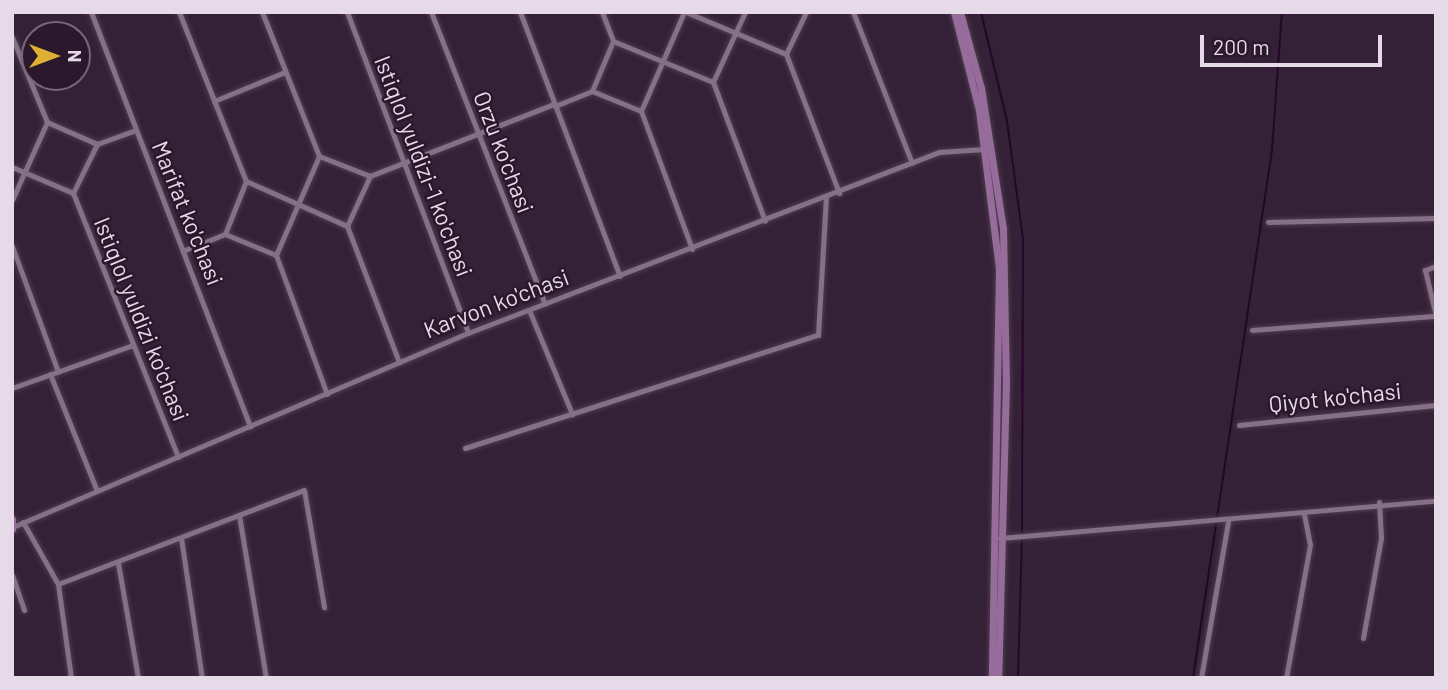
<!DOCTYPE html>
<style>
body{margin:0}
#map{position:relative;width:1448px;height:690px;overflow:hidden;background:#352137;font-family:Barlow,sans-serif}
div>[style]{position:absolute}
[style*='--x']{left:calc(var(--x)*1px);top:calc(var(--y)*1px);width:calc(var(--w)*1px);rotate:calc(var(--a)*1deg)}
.stream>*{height:2px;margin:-1px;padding:0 1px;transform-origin:1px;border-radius:1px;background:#25052a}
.roads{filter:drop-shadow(0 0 2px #4d3c4e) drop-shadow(0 0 2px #4d3c4e)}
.street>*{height:5px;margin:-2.5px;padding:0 2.5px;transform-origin:2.5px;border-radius:2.5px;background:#866f89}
.secondary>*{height:7px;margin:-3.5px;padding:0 3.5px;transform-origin:3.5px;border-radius:3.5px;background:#956c9a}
span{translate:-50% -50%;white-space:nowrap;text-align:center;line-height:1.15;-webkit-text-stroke:5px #2b182d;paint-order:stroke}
.street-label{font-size:23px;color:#e7dae8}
.frame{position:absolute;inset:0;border:14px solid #e7dae8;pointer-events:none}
.north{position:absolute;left:21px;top:21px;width:70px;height:70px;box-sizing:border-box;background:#2b182d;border:2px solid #766678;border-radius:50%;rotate:90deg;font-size:19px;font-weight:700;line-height:28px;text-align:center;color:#e7dae8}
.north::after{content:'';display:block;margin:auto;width:24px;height:32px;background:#dfb034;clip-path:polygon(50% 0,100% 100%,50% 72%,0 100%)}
.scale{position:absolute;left:1200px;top:35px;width:182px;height:32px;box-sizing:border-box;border:4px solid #e7dae8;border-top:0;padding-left:9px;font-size:21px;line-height:24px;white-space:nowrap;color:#e7dae8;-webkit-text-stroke:5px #2b182d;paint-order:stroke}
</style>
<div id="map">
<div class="stream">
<i style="--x:981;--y:12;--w:112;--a:76.6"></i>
<i style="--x:1007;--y:121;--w:119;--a:82.3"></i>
<i style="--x:1023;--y:239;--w:294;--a:90.2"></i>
<i style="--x:1018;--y:678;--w:139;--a:-88.4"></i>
<i style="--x:1193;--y:678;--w:534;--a:-81.49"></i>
<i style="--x:1272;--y:150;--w:138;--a:-85.9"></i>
</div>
<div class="roads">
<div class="street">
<i style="--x:91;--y:12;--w:444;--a:69"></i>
<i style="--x:179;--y:12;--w:182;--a:68.4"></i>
<i style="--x:262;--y:12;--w:155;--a:68.4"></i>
<i style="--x:347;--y:12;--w:343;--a:69.3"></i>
<i style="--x:431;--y:12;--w:313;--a:68.7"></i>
<i style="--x:520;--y:12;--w:282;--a:69.3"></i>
<i style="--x:602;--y:12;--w:31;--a:69"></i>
<i style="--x:686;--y:12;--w:108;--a:22.8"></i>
<i style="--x:853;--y:12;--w:162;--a:68.7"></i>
<i style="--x:12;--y:37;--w:92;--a:67.6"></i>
<i style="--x:613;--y:41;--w:108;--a:22.3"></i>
<i style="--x:786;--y:54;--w:149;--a:69.1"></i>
<i style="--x:786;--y:54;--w:47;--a:-64.5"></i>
<i style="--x:713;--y:82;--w:148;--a:69.5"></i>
<i style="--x:713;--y:82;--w:77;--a:-65.4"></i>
<i style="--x:592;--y:91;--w:54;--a:-67.2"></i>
<i style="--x:214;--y:101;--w:77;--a:-22.2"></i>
<i style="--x:555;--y:106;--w:40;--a:-22"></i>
<i style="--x:592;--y:91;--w:53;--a:22.2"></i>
<i style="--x:641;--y:111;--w:147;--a:69.7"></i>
<i style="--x:641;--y:111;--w:108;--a:-66.5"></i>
<i style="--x:47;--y:122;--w:55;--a:23.7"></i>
<i style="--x:97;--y:144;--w:41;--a:-19.7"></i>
<i style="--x:319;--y:156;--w:55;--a:21.4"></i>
<i style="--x:370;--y:176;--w:198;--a:-21.4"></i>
<i style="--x:12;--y:167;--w:66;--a:23.1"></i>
<i style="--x:246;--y:181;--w:111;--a:24"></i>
<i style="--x:73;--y:193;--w:284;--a:68.3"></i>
<i style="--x:73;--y:193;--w:55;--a:-63.9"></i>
<i style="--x:12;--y:200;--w:85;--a:-65.8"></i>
<i style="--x:1268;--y:222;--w:168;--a:-1.4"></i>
<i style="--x:347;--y:226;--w:146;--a:69.1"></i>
<i style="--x:347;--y:226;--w:55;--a:-65.3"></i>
<i style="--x:225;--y:234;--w:55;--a:22.4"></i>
<i style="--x:12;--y:246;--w:134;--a:69.9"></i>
<i style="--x:185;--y:250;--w:43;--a:-21.8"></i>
<i style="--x:225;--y:234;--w:57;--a:-68.4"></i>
<i style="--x:276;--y:255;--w:148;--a:69.9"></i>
<i style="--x:276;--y:255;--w:108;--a:-66.5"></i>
<i style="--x:1436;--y:266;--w:12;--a:160"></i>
<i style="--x:1425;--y:270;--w:47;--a:76.6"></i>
<i style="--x:529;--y:310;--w:113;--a:67.5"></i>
<i style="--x:1252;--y:330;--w:185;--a:-4.4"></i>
<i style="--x:50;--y:374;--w:126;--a:68.1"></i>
<i style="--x:12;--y:388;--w:128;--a:-19.6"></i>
<i style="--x:1239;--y:425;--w:198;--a:-5.8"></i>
<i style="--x:465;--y:448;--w:371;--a:-17.8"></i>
<i style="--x:818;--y:335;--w:137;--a:-86.7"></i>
<i style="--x:239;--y:515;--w:165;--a:80.6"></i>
<i style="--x:23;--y:522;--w:71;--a:60.6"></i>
<i style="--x:58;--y:584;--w:95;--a:82.1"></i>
<i style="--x:15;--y:526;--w:492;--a:-23.1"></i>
<i style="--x:468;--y:333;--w:505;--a:-21.02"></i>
<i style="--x:939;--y:152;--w:46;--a:-3.7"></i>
<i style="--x:181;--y:538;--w:142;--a:81.5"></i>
<i style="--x:1000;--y:538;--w:438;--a:-4.9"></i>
<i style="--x:118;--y:563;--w:117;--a:80.1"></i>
<i style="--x:12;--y:575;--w:37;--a:71"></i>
<i style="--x:58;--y:584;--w:263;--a:-20.9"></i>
<i style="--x:304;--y:490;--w:119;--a:80.3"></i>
<i style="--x:1363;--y:638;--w:102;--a:-79.8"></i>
<i style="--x:1381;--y:538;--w:36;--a:-93"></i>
<i style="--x:1201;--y:678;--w:159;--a:-80.2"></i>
<i style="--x:1286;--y:678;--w:135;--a:-79.8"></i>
<i style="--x:1310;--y:545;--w:33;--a:-101"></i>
</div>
<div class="secondary">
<i style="--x:954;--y:12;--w:101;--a:75.7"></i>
<i style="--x:979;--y:110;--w:159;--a:82.8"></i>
<i style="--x:999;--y:268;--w:410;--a:91"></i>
<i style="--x:960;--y:12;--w:79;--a:74.6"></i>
<i style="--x:981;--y:88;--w:142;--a:81.1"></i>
<i style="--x:1003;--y:228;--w:154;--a:88.9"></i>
<i style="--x:1006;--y:382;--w:296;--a:91.5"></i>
<i style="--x:12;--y:519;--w:10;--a:90"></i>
</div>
</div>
<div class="street-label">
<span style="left:504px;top:152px;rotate:69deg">Orzu ko'chasi</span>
<span style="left:424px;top:166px;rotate:69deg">Istiqlol yuldizi-1 ko'chasi</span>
<span style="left:188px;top:213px;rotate:68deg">Marifat ko'chasi</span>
<span style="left:496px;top:303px;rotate:-21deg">Karvon ko'chasi</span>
<span style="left:142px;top:319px;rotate:68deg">Istiqlol yuldizi ko'chasi</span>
<span style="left:1335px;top:397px;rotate:-6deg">Qiyot ko'chasi</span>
</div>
<div class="frame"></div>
<div class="north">N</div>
<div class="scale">200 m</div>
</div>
